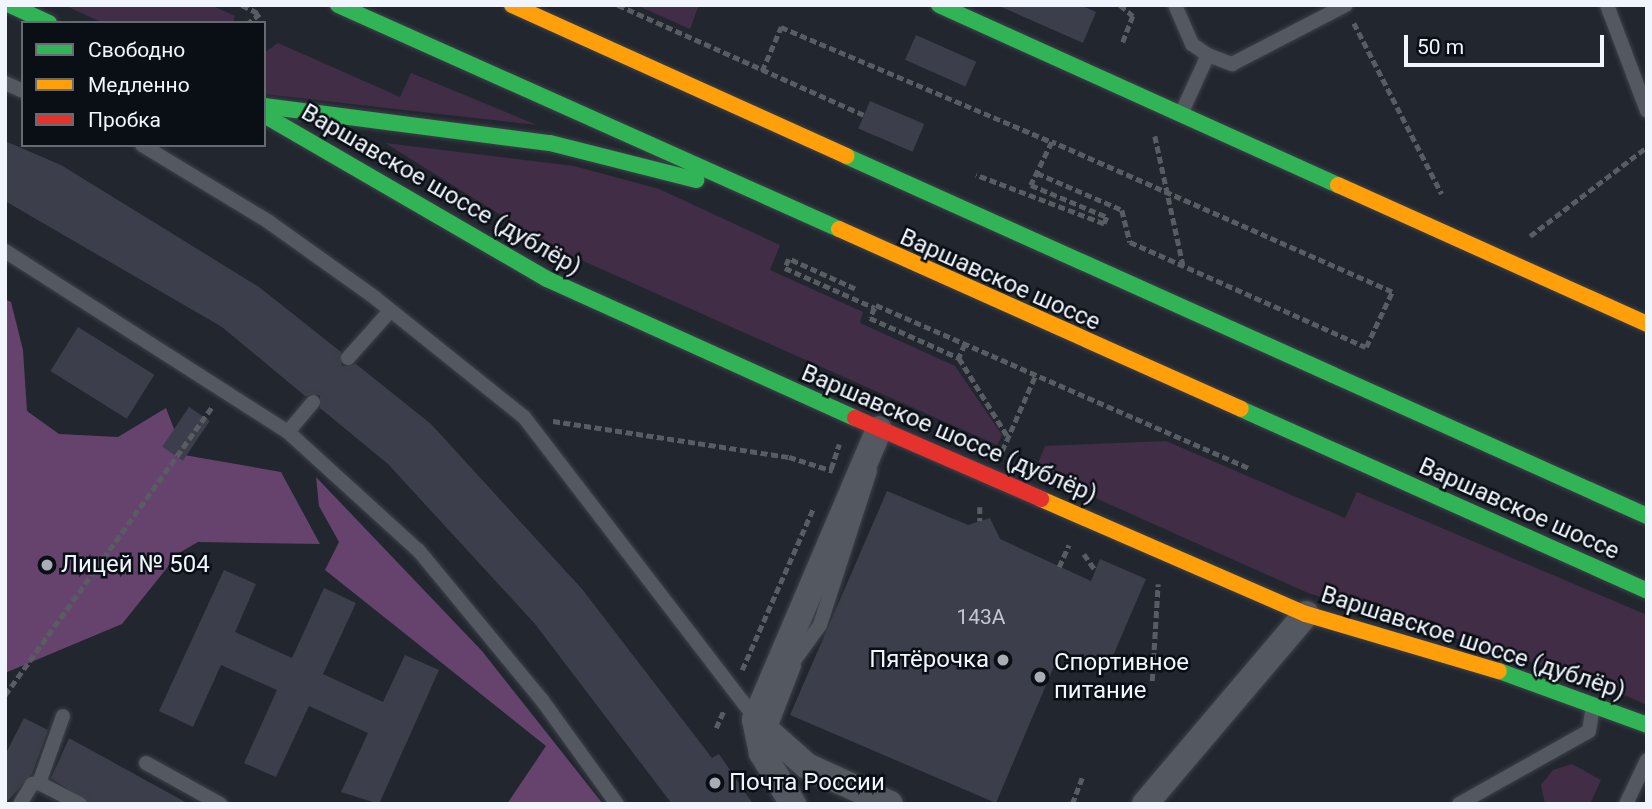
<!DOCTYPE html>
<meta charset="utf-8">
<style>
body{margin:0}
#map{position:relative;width:1652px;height:809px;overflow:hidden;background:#22262f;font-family:Roboto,sans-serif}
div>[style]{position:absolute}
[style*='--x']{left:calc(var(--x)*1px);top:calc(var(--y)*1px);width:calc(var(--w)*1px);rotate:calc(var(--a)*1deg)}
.green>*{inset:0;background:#422d46}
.forest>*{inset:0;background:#65436c}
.building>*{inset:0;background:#3d3e4b;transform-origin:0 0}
.path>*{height:4.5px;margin-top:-2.25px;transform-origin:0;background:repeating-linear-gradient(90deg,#585c63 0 7px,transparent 0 10.5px)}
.roads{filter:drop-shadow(0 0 2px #3d4149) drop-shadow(0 0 2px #3d4149)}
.lane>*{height:14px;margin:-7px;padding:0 7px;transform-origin:7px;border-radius:7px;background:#545860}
.street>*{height:26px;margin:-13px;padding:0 13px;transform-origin:13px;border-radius:13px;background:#545860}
.fast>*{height:16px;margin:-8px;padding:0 8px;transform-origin:8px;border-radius:8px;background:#30b455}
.slow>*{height:16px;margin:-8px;padding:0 8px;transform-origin:8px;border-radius:8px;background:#ff9f0a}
.jam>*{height:16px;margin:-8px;padding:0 8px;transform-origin:8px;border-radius:8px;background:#e5322d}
.dots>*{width:19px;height:19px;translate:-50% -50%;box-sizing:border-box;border:4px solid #0a0e15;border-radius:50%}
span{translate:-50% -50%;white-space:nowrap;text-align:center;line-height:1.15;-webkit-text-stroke:5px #0a0e15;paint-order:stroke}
.number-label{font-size:21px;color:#c3c7d1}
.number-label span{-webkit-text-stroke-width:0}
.street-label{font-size:24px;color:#f0f5fe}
.poi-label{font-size:24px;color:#f0f5fe}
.left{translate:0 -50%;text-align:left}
.right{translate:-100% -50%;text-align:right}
.frame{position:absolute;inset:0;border:7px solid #f0f5fe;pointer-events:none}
.legend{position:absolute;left:21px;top:21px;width:245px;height:126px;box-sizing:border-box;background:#0a0e15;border:2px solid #666a72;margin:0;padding:9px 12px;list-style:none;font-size:21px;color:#f0f5fe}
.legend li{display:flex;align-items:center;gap:14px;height:35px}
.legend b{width:35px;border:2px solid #666a72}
.scale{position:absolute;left:1404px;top:35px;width:200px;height:32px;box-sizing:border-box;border:4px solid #f0f5fe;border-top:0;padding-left:9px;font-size:21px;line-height:24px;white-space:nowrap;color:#f0f5fe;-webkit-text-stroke:5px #0a0e15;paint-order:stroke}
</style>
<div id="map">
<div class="green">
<i style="clip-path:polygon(64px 5px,211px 5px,235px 16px,233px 23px,103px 23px)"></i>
<i style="clip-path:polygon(636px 5px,699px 5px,690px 29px)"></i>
<i style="clip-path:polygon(278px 43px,400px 97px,411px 73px,537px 125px,264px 94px,264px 53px)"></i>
<i style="clip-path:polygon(385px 143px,574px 166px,659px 189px,780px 245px,770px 270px,863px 312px,860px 323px,955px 366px,1002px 435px,997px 445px,554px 248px)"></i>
<i style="clip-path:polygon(1166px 441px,1345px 518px,1357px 492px,1647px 615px,1647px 705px,1590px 680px,1308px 593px,1035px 471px,1045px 446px)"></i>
<i style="clip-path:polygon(1572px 764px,1601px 780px,1590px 804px,1545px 804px,1541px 785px,1553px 770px)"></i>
</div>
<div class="forest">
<i style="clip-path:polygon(5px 299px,11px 302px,23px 350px,27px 411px,59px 434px,118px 437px,166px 408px,184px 455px,281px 472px,320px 544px,198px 542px,179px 553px,122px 624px,5px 673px)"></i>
<i style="clip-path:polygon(316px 477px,482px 651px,603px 804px,507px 804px,546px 746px,325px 570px,339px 542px,319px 506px)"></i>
</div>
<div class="building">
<i style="clip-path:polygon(997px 5px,1080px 5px,1096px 12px,1083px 43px)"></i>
<i style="left:916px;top:35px;width:66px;height:27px;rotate:24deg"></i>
<i style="left:870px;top:101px;width:59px;height:30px;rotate:23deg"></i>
<i style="clip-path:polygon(5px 141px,61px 165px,259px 287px,341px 352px,342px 366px,356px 364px,431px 424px,582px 589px,712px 758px,719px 754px,753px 804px,672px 804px,535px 624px,388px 464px,320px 408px,320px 395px,305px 396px,222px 327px,5px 201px)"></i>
<i style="left:78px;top:327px;width:90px;height:52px;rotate:32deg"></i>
<i style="left:189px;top:407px;width:25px;height:48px;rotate:34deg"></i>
<i style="clip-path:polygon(887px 491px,968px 525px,990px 518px,1000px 539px,1091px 581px,1100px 559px,1146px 579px,1106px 672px,1060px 652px,996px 803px,790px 715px)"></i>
<i style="clip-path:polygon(224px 570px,256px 584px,235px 632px,292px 658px,324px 588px,356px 603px,323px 674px,383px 702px,405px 655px,439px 670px,379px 804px,341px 792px,368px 733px,309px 706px,276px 777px,244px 763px,277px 690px,221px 665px,193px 727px,159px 711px)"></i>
<i style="clip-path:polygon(24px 718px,48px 730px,32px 774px,5px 804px,5px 755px)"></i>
<i style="clip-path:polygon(69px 738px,189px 804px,90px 804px,51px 778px)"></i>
</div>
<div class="path">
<i style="--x:242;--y:5;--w:20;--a:27"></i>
<i style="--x:260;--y:14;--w:14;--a:141"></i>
<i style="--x:618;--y:5;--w:269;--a:24.1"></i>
<i style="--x:1120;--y:5;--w:17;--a:40"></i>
<i style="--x:1133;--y:16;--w:30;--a:111"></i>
<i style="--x:1354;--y:23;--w:192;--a:62.8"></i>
<i style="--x:762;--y:71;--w:48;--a:-66.6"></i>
<i style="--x:781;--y:27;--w:294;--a:23"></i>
<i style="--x:1052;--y:142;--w:48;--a:116"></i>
<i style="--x:1031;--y:185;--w:82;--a:22.8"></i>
<i style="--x:1107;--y:217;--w:8;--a:113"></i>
<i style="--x:1104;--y:224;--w:137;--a:-159.1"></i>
<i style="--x:1155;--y:136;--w:131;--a:77.7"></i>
<i style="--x:1037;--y:173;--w:93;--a:23.5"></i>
<i style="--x:1122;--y:210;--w:33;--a:76"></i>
<i style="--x:1130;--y:242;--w:258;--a:24"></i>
<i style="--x:1366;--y:347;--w:61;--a:-64.7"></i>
<i style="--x:1392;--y:292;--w:372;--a:-156.2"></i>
<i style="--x:1530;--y:236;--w:147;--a:-37.3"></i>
<i style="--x:855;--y:289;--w:72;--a:-155.6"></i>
<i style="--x:789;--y:259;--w:10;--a:114"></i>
<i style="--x:785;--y:268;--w:98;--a:24"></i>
<i style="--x:875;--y:308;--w:11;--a:117"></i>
<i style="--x:870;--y:318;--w:98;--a:24.2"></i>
<i style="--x:876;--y:305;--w:407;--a:23.6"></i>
<i style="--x:965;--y:344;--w:15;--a:113"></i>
<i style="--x:959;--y:358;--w:93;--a:58.2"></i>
<i style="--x:553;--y:421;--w:239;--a:8.7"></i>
<i style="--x:789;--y:457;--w:46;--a:17.7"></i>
<i style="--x:1002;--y:451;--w:84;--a:-66.2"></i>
<i style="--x:831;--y:469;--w:26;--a:-72"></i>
<i style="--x:980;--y:507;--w:14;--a:90"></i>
<i style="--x:1084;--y:554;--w:19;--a:55"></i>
<i style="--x:1059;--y:567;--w:24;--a:-66"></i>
<i style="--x:742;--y:670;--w:176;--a:-66.2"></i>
<i style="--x:1152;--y:681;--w:97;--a:-86.5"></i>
<i style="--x:5;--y:695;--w:356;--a:-54.3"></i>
<i style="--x:716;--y:728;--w:20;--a:-66"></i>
<i style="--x:1072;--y:804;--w:28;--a:-69"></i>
</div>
<div class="roads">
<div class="lane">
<i style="--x:1175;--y:5;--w:43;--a:66.4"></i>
<i style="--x:1192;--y:44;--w:19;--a:35"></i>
<i style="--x:1607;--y:5;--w:113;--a:69.3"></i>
<i style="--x:5;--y:83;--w:20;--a:24"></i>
<i style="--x:1181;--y:114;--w:65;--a:-65.4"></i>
<i style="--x:1208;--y:55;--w:26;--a:21"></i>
<i style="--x:1232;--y:64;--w:128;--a:-27.4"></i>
<i style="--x:142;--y:145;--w:149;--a:31.2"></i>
<i style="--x:269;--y:222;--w:129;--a:35.5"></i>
<i style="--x:374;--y:297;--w:192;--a:38.7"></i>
<i style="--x:524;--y:417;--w:381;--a:52.5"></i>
<i style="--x:5;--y:251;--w:336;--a:32.6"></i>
<i style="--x:288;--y:432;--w:177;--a:42.3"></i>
<i style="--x:419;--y:551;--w:193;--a:50.5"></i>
<i style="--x:542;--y:700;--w:128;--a:54.2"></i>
<i style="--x:348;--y:358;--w:63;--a:-48.2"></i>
<i style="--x:288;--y:432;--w:39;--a:-50"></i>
<i style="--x:786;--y:672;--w:58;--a:-54.1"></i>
<i style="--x:820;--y:625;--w:162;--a:-72"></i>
<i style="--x:768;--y:733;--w:72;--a:-68.8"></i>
<i style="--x:146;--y:763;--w:85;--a:29"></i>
<i style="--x:39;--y:783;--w:71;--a:-70.3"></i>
<i style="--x:20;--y:804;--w:23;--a:-59"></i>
<i style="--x:32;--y:784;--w:7;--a:-8"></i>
<i style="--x:39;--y:783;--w:46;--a:27.1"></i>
<i style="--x:1459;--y:804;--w:149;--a:-29.3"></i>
<i style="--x:1589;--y:731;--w:24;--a:-81"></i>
<i style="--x:1626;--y:804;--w:49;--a:-64.5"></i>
</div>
<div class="street">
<i style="--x:755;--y:720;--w:69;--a:41.5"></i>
<i style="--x:807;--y:766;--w:91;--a:24.6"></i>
<i style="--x:793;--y:804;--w:60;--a:-121.3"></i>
<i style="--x:762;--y:753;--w:34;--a:-102"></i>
<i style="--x:755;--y:720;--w:316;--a:-66.9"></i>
<i style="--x:1145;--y:804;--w:249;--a:-49.7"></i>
</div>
<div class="fast">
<i style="--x:10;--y:5;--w:43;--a:24.8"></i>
<i style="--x:338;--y:5;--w:549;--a:24.09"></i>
<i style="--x:939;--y:5;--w:438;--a:24.3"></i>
<i style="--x:264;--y:106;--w:288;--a:7.4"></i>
<i style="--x:550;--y:143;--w:151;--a:14.2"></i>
<i style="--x:264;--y:115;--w:327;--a:30.1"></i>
<i style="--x:547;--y:279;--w:338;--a:24.3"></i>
<i style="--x:846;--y:156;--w:878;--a:24.2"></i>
<i style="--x:1241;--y:409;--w:445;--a:24.1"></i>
<i style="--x:1499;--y:671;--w:158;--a:20"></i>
</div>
<div class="slow">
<i style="--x:512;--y:5;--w:367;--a:24.3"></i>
<i style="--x:1338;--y:185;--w:339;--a:24.2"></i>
<i style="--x:839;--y:229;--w:440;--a:24.1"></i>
<i style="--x:1041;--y:499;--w:289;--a:23.5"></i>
<i style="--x:1306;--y:614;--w:201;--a:16.5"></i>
</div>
<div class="jam">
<i style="--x:855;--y:418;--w:203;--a:23.5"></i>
</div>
</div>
<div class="dots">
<i style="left:47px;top:565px;background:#a8adb6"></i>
<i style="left:1003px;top:660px;background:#a8adb6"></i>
<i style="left:1040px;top:677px;background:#a8adb6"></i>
<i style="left:715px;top:783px;background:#a8adb6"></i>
</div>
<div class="number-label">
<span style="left:981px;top:617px">143А</span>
</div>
<div class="street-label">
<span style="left:441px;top:190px;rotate:30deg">Варшавское шоссе (дублёр)</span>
<span style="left:1000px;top:280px;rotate:24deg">Варшавское шоссе</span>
<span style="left:949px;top:434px;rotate:23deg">Варшавское шоссе (дублёр)</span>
<span style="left:1519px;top:509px;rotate:24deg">Варшавское шоссе</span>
<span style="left:1473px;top:643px;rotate:18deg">Варшавское шоссе (дублёр)</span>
</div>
<div class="poi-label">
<span class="left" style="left:61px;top:565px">Лицей № 504</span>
<span class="right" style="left:989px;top:660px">Пятёрочка</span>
<span class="left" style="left:1054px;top:677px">Спортивное<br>питание</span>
<span class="left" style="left:729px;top:783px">Почта России</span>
</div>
<div class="frame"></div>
<ul class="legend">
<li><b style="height:9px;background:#30b455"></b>Свободно</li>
<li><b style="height:9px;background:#ff9f0a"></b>Медленно</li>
<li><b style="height:9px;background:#e5322d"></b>Пробка</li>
</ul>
<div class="scale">50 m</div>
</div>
